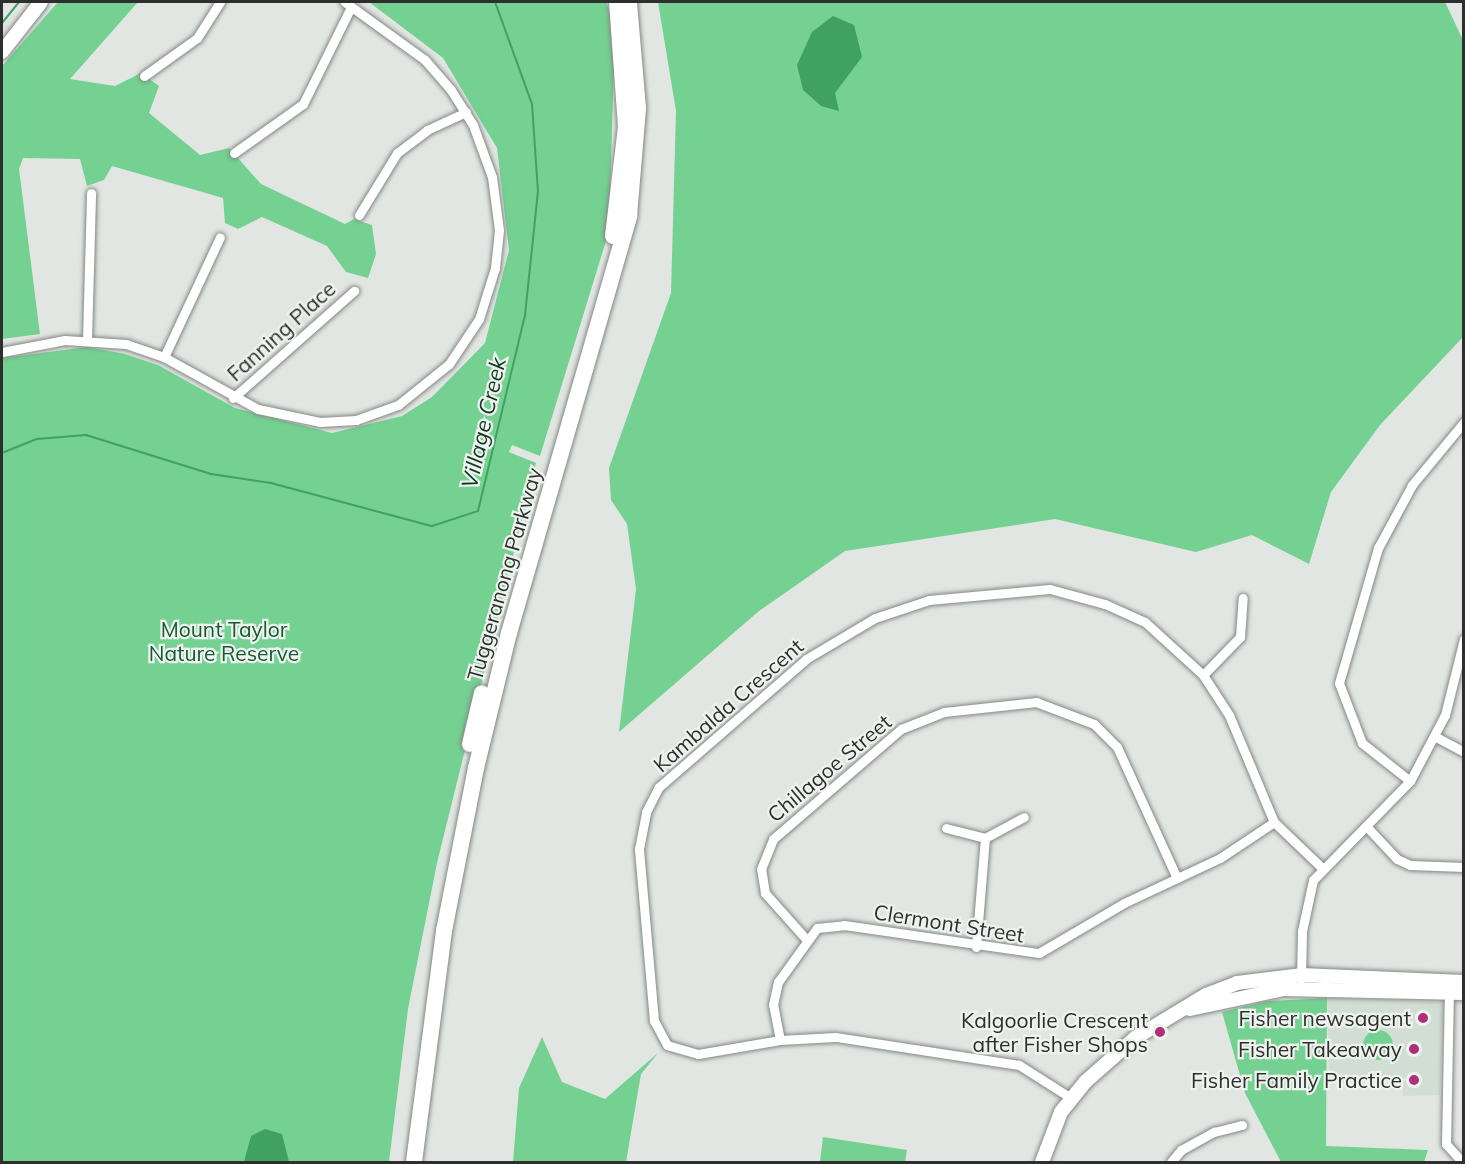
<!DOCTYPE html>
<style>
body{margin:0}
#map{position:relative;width:1465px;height:1164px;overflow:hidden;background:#e1e6e2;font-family:Mulish,sans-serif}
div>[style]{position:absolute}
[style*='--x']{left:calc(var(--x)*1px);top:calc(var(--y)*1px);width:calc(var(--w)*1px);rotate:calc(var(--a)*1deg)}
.built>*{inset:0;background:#d2ddd4}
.green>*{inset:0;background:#74d191}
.round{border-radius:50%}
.water>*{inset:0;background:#41a163}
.stream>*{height:2px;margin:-1px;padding:0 1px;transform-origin:1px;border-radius:1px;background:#41a163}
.roads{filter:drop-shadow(0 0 2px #848885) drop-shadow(0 0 2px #848885)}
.street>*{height:9px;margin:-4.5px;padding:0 4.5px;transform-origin:4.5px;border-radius:4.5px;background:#fff}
.secondary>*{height:14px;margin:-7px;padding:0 7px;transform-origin:7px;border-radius:7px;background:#fff}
.highway>*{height:16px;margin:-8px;padding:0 8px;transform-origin:8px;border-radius:8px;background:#fff}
.dots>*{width:16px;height:16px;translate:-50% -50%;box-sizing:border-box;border:3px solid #eef3ef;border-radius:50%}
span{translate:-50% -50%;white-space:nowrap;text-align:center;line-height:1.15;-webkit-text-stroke:4.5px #eef3ef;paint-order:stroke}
.street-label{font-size:21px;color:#2d2f2d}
.park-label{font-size:21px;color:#155a31}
.poi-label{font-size:21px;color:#2d2f2d}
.right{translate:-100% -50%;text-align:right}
.water-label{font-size:22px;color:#0e371d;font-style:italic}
.frame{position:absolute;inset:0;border:3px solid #2d2f2d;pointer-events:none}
</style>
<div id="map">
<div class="built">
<i style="clip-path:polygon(1327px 998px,1443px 1002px,1440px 1095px,1403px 1096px,1403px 1085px,1392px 1085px,1392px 1080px,1329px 1083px)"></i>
</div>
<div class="green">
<i style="clip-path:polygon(58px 2px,138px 2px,70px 79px,115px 86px,141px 73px,159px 86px,149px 113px,200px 155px,229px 148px,261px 184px,345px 224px,354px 219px,372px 225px,376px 254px,368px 278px,346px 272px,327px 246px,262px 217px,238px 229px,225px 223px,223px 198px,112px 166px,104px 180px,87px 186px,80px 159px,23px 158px,19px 169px,40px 334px,2px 339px,2px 66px)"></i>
<i style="clip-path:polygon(369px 2px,606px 2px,615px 27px,609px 231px,540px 456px,512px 445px,509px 452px,536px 463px,437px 863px,408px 1009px,389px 1162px,2px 1162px,2px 358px,87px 347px,125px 354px,158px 365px,235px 408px,332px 433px,402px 416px,432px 397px,485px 343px,509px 250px,497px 148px,443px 58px)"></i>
<i style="clip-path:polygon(658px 2px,1445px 2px,1463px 40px,1463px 337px,1380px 425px,1331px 492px,1309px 564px,1252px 535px,1196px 552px,1055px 519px,845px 551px,759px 611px,619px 732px,636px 589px,627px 524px,611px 500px,609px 468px,671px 293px,676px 111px)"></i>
<i style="clip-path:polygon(1327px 998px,1326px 1146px,1428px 1150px,1424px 1162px,1281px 1162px,1245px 1093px,1222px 1012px,1268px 1001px)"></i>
<i class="round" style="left:1363px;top:1030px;width:30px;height:30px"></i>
<i style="clip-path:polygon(542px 1037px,562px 1082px,605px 1099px,658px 1053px,641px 1074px,626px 1162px,513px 1162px,519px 1088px)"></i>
<i style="clip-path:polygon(823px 1137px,907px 1150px,905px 1162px,820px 1162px)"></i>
</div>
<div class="water">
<i style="clip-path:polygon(833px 16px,854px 25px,862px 57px,835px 93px,839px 111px,821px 106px,803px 90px,797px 65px,812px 32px)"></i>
<i style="clip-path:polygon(265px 1129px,282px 1134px,289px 1162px,244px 1162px,251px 1136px)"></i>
</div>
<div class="stream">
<i style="--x:2;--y:23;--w:27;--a:-51"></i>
<i style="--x:2;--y:453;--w:38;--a:-22"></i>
<i style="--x:37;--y:439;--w:49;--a:-4.7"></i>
<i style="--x:86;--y:435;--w:131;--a:17.3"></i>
<i style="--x:211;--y:474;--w:61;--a:8.5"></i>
<i style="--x:271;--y:483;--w:167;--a:15"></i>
<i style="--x:432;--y:526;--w:48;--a:-18.1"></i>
<i style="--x:478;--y:511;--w:202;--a:-76.5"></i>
<i style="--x:525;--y:315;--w:124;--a:-84"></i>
<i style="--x:538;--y:192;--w:88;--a:-93.9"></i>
<i style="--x:532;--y:104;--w:109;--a:-109.9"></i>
</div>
<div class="roads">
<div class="street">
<i style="--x:144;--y:76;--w:65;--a:-35.6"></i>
<i style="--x:197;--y:38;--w:43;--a:-57.4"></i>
<i style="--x:234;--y:153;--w:85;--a:-35.4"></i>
<i style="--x:303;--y:104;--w:108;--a:-63.7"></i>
<i style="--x:359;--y:215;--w:73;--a:-58.5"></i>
<i style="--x:397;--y:153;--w:38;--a:-37"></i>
<i style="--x:427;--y:130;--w:43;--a:-24.8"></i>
<i style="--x:87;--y:339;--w:146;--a:-88.4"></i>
<i style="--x:2;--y:352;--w:64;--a:-10.8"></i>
<i style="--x:65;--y:340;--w:61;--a:3.8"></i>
<i style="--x:126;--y:344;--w:40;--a:18.9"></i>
<i style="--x:164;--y:357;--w:107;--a:29"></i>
<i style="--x:258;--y:409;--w:63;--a:11.8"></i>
<i style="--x:320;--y:422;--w:36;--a:-3"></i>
<i style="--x:356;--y:420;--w:45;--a:-19.7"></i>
<i style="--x:398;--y:405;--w:65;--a:-38.8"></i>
<i style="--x:449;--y:364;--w:54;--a:-56.3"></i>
<i style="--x:479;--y:319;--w:53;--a:-72.6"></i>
<i style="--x:495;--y:268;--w:38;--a:-84"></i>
<i style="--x:499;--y:230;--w:53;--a:-97.5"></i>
<i style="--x:492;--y:177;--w:55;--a:-110.1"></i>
<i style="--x:473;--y:125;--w:41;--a:-122.2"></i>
<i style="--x:451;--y:90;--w:40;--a:-131"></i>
<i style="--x:425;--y:60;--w:99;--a:-144.1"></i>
<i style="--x:164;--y:357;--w:132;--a:-65"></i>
<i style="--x:233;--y:398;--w:162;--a:-41.5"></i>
<i style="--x:1203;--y:675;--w:53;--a:-45.8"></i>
<i style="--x:1240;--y:637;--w:39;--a:-86"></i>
<i style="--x:1436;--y:737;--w:32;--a:28"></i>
<i style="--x:1410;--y:781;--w:61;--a:-141.6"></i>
<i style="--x:1362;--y:743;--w:64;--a:-111"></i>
<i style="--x:1339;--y:683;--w:141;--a:-73.9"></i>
<i style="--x:1378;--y:548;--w:72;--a:-61.6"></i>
<i style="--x:1412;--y:485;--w:82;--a:-50.5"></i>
<i style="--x:1366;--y:826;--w:45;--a:46.8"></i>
<i style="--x:1397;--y:859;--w:14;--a:25"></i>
<i style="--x:1410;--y:865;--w:54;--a:2.1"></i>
<i style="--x:946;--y:828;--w:40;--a:14.4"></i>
<i style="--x:985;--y:838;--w:44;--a:-28.3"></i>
<i style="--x:806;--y:939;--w:62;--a:-131.7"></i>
<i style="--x:765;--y:893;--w:24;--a:-99"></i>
<i style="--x:761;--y:869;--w:32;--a:-68"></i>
<i style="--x:773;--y:839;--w:169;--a:-40.7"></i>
<i style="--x:901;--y:729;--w:46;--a:-21.6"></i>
<i style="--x:944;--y:712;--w:93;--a:-6.2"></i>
<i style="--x:1036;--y:702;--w:62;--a:20.8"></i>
<i style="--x:1094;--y:724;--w:33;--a:45"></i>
<i style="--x:1117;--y:747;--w:144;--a:65.4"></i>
<i style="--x:976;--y:947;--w:109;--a:-85.3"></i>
<i style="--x:1301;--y:979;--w:48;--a:-88.8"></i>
<i style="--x:1302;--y:931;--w:52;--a:-77.8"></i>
<i style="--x:1313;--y:880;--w:139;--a:-45.6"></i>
<i style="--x:1410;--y:781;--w:75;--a:-62.1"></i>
<i style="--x:1445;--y:715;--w:78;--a:-76"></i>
<i style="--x:1449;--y:989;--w:155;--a:91.1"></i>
<i style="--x:1446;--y:1144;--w:24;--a:48"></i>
<i style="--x:780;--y:1040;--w:36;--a:-101"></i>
<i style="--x:773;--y:1005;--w:24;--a:-78"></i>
<i style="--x:778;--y:982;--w:67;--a:-54.2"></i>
<i style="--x:817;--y:928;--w:27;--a:-6"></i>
<i style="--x:844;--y:925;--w:197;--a:8.2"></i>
<i style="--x:1039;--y:953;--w:99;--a:-30.5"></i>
<i style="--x:1124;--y:903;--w:106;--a:-25.1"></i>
<i style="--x:1220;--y:858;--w:65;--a:-33.7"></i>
<i style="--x:1071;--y:1098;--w:62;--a:-147.6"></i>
<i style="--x:1019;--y:1065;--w:186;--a:-171.3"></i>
<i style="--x:835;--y:1037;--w:55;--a:176.9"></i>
<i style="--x:780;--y:1040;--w:83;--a:170.3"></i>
<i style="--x:698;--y:1054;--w:32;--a:-164"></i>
<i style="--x:667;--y:1045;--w:27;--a:-118"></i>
<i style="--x:654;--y:1021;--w:173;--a:-95"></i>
<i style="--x:639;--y:849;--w:38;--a:-79"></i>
<i style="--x:646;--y:812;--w:28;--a:-63"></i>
<i style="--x:659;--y:787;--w:195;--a:-41"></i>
<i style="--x:806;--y:659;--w:80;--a:-30.7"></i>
<i style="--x:875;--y:618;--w:57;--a:-18.4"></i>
<i style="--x:929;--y:600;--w:121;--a:-5.2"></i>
<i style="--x:1050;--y:589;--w:57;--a:15.3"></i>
<i style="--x:1105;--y:604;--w:44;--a:24.2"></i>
<i style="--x:1145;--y:622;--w:79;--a:42.4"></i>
<i style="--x:1203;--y:675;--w:48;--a:57"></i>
<i style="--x:1229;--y:715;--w:116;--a:67.2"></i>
<i style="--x:1274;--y:822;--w:64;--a:43.7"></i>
<i style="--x:1171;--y:1162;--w:16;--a:-50"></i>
<i style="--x:1181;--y:1150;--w:38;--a:-29"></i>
<i style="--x:1214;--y:1132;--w:29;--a:-14"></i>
</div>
<div class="secondary">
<i style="--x:2;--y:52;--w:63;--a:-52"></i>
<i style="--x:1190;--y:1009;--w:95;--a:-12.1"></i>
<i style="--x:1283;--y:989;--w:181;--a:1.3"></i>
<i style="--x:1042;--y:1162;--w:53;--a:-69.2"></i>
<i style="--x:1061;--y:1112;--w:38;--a:-51"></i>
<i style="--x:1085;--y:1082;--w:67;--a:-41.3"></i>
<i style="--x:1135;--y:1038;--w:83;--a:-31.2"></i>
<i style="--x:1206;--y:995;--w:33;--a:-21"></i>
<i style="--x:1237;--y:983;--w:64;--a:-7.1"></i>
<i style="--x:1301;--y:975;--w:163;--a:2.5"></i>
</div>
<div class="highway">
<i style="--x:613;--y:236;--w:110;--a:-83.2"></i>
<i style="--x:626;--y:127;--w:125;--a:-94.1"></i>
<i style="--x:470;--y:744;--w:52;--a:-76.8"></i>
<i style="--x:414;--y:1162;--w:233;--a:-82.6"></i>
<i style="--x:444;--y:931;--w:166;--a:-78.9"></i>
<i style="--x:476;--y:768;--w:139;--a:-76.3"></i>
<i style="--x:509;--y:633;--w:434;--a:-73.9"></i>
<i style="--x:629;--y:216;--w:108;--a:-85.2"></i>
<i style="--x:638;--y:108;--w:106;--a:-94.9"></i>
</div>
</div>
<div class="dots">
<i style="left:1423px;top:1018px;background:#af2f7b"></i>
<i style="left:1160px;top:1032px;background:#af2f7b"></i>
<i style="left:1414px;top:1049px;background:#af2f7b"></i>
<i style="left:1414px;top:1080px;background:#af2f7b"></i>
</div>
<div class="street-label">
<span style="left:281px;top:331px;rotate:-42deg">Fanning Place</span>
<span style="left:504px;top:574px;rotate:-74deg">Tuggeranong Parkway</span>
<span style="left:728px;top:705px;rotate:-41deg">Kambalda Crescent</span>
<span style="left:829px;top:768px;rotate:-40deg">Chillagoe Street</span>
<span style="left:949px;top:923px;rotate:9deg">Clermont Street</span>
</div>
<div class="park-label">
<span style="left:224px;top:641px">Mount Taylor<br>Nature Reserve</span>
</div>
<div class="poi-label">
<span class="right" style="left:1411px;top:1018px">Fisher newsagent</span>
<span class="right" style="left:1148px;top:1032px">Kalgoorlie Crescent<br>after Fisher Shops</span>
<span class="right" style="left:1402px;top:1049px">Fisher Takeaway</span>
<span class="right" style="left:1402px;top:1080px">Fisher Family Practice</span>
</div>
<div class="water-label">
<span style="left:484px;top:423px;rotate:-77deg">Village Creek</span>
</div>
<div class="frame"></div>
</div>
